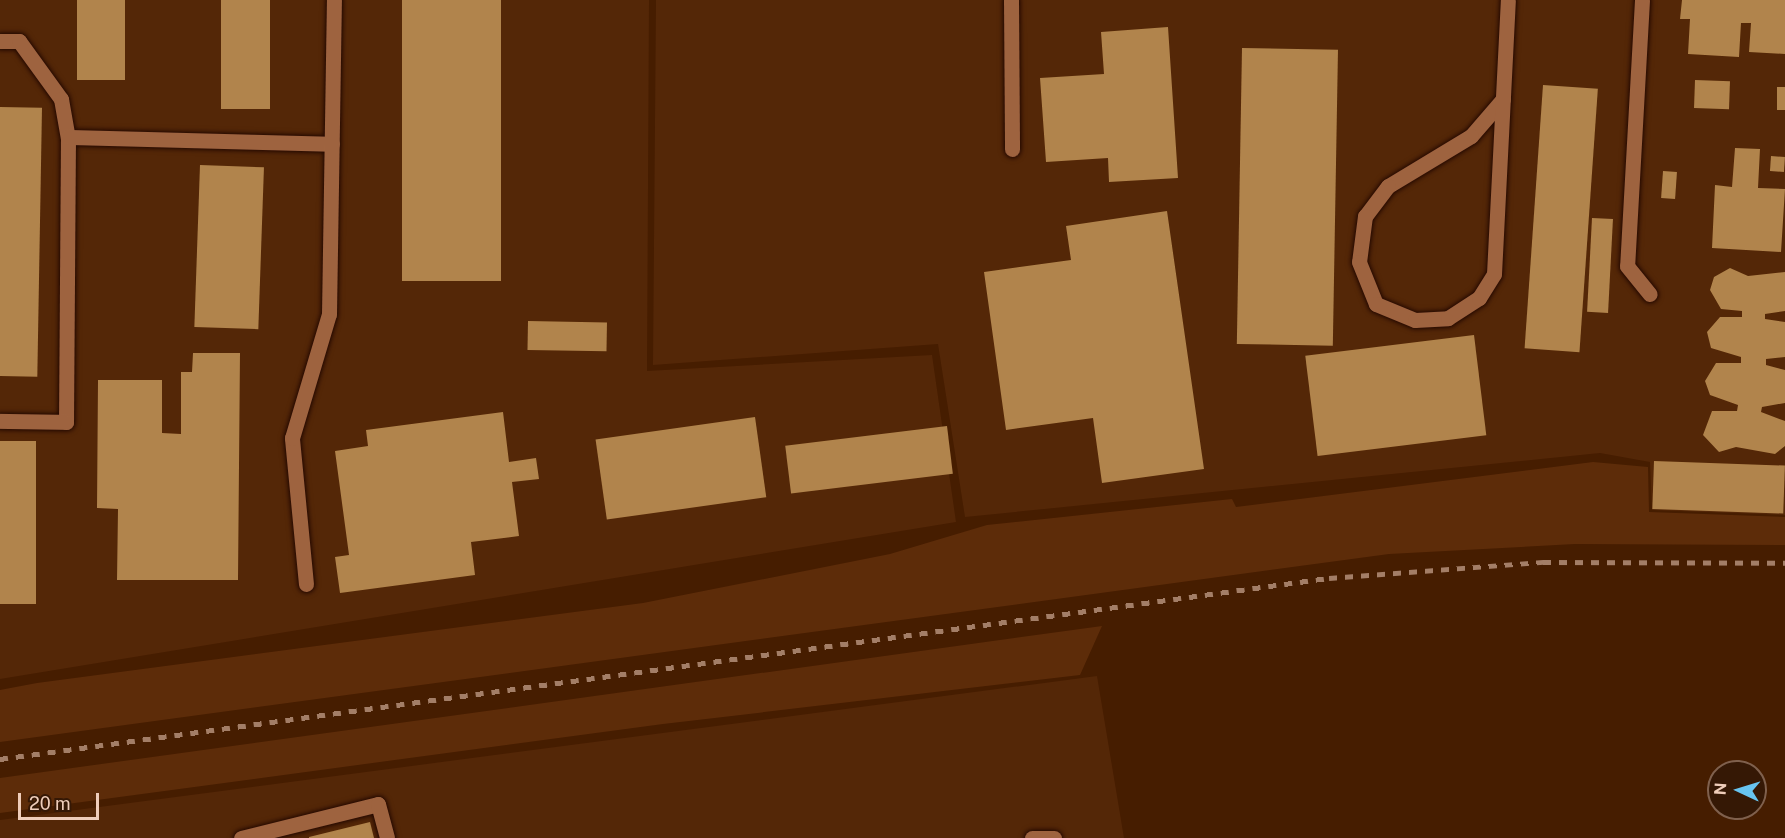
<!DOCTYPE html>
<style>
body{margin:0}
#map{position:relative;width:1785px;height:838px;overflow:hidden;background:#461d00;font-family:"Public Sans",sans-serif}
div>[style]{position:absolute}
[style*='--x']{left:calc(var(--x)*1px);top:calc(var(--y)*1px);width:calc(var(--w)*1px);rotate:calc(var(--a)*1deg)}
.built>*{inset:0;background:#542707}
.green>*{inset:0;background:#5d2c09}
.building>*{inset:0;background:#b1844c;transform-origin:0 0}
.roads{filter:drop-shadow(0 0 2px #250900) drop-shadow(0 0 2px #250900)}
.service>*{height:15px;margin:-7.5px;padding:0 7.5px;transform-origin:7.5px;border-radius:7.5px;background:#9e633f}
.rail>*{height:4.5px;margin-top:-2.25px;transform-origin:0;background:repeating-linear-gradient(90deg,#a37e67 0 8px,transparent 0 16px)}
span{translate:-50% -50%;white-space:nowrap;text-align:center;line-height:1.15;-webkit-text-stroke:6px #351805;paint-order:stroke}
.north{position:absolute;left:1707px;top:760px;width:60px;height:60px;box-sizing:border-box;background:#351805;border:2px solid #7f604d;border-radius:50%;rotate:274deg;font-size:16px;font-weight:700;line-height:24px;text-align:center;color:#efcdba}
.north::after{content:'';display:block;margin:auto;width:21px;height:27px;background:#68c4f0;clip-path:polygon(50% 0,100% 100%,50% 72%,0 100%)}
.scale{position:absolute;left:18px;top:793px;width:81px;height:27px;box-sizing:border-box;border:3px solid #efcdba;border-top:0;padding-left:8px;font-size:18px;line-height:21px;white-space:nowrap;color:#efcdba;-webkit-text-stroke:4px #351805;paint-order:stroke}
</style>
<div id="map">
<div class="built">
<i style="clip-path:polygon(0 0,649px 0,647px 371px,932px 355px,956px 522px,0 679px)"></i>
<i style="clip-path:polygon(656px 0,1785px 0,1785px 515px,1652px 510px,1650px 462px,1600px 453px,965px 517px,938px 344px,653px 365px)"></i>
<i style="clip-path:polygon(1097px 676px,1124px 838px,0 838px,0 820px)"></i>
</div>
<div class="green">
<i style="clip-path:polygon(1593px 462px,1648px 467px,1649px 512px,1785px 517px,1785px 545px,1575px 544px,1389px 554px,0 742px,0 690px,37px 683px,643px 603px,890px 554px,987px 525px,1232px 499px,1236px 507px)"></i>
<i style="clip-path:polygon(1102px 626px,1080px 675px,663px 724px,0 813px,0 778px)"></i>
</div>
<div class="building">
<i style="left:77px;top:0;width:48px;height:80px"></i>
<i style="left:221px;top:0;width:49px;height:109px"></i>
<i style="left:402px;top:0;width:99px;height:281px"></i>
<i style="clip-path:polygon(1682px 0,1785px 0,1785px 54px,1749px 52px,1751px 23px,1741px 23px,1739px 57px,1688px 54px,1690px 19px,1680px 19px)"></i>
<i style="clip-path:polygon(1168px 27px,1178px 178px,1109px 182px,1108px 158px,1046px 162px,1040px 78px,1104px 74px,1101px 32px)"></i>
<i style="left:1242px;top:48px;width:96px;height:296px;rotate:1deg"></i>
<i style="left:1695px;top:80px;width:35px;height:28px;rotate:2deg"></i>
<i style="left:1543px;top:85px;width:55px;height:264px;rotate:4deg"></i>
<i style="left:1777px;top:87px;width:8px;height:23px"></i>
<i style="left:0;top:107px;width:42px;height:269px;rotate:1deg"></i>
<i style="clip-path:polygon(1735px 148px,1760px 149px,1758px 188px,1785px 189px,1781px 252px,1712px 248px,1715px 185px,1732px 187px)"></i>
<i style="left:1771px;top:156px;width:14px;height:15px;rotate:4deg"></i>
<i style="left:200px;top:165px;width:64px;height:162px;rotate:2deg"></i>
<i style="left:1663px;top:171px;width:14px;height:27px;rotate:4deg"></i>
<i style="clip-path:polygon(1167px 211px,1204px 469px,1102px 483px,1093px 418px,1006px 430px,984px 272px,1071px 260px,1066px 226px)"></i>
<i style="left:1592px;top:218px;width:21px;height:94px;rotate:3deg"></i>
<i style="clip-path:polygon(1730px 268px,1748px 276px,1785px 272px,1785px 311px,1765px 314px,1765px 319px,1785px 322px,1785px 357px,1766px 359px,1766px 365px,1785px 370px,1785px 403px,1762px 407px,1761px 412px,1785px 421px,1785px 446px,1775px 454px,1736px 447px,1719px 452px,1703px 435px,1712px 411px,1737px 411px,1738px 405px,1710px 395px,1705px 381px,1716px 363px,1741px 363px,1741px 357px,1711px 348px,1707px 332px,1720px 317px,1742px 317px,1742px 311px,1721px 309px,1710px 290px,1714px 277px)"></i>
<i style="left:528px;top:321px;width:79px;height:29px;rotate:1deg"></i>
<i style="left:1474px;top:335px;width:101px;height:170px;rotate:83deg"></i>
<i style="clip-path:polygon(193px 353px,240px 353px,238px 580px,117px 580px,118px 509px,97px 508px,98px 380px,162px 380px,162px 433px,181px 434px,181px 372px,192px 372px)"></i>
<i style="clip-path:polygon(503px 412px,509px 462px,536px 458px,539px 479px,512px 482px,519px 536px,471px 542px,475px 575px,340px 593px,335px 557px,349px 555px,335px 451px,368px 446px,366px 430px)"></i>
<i style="left:755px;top:417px;width:81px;height:161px;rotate:82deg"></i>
<i style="left:947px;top:426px;width:48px;height:163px;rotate:83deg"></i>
<i style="left:0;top:441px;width:36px;height:163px"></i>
<i style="left:1654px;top:461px;width:131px;height:48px;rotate:2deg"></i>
<i style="clip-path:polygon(370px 822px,374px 838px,309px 838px,309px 837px)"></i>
</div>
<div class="roads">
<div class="service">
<i style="--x:1011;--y:0;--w:149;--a:89.6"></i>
<i style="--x:1642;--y:0;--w:266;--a:93.2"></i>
<i style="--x:1627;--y:266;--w:36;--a:51"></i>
<i style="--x:0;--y:41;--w:19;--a:0"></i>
<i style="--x:19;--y:41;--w:72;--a:54.1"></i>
<i style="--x:61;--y:99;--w:39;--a:80"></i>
<i style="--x:68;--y:137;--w:285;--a:90.4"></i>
<i style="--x:66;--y:422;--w:66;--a:-179.1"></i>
<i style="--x:1503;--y:99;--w:49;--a:130.9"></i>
<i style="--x:1471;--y:136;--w:97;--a:148.9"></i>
<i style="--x:1388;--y:186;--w:38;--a:127"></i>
<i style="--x:1365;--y:216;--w:46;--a:97.4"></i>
<i style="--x:1359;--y:262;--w:45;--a:68"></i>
<i style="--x:1376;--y:304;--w:42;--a:22.3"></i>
<i style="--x:1415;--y:320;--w:33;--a:-3"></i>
<i style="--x:1448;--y:318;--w:37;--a:-33"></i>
<i style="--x:1479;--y:298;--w:28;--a:-58"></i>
<i style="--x:1494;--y:274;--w:274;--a:-87.1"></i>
<i style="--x:68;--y:137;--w:264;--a:1.5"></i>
<i style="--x:306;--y:584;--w:147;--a:-95.5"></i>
<i style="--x:292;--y:438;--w:129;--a:-73.4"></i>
<i style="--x:329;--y:314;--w:314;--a:-89.1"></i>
<i style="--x:241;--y:838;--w:141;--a:-13.9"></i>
<i style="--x:378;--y:804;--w:35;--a:75"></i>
<i style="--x:1032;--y:838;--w:22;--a:0"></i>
</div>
</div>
<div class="rail">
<i style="--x:0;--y:759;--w:1341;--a:-7.76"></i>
<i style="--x:1329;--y:578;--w:215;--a:-4.3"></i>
<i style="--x:1543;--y:562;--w:242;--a:0.2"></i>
</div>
<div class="north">N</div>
<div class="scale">20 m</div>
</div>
